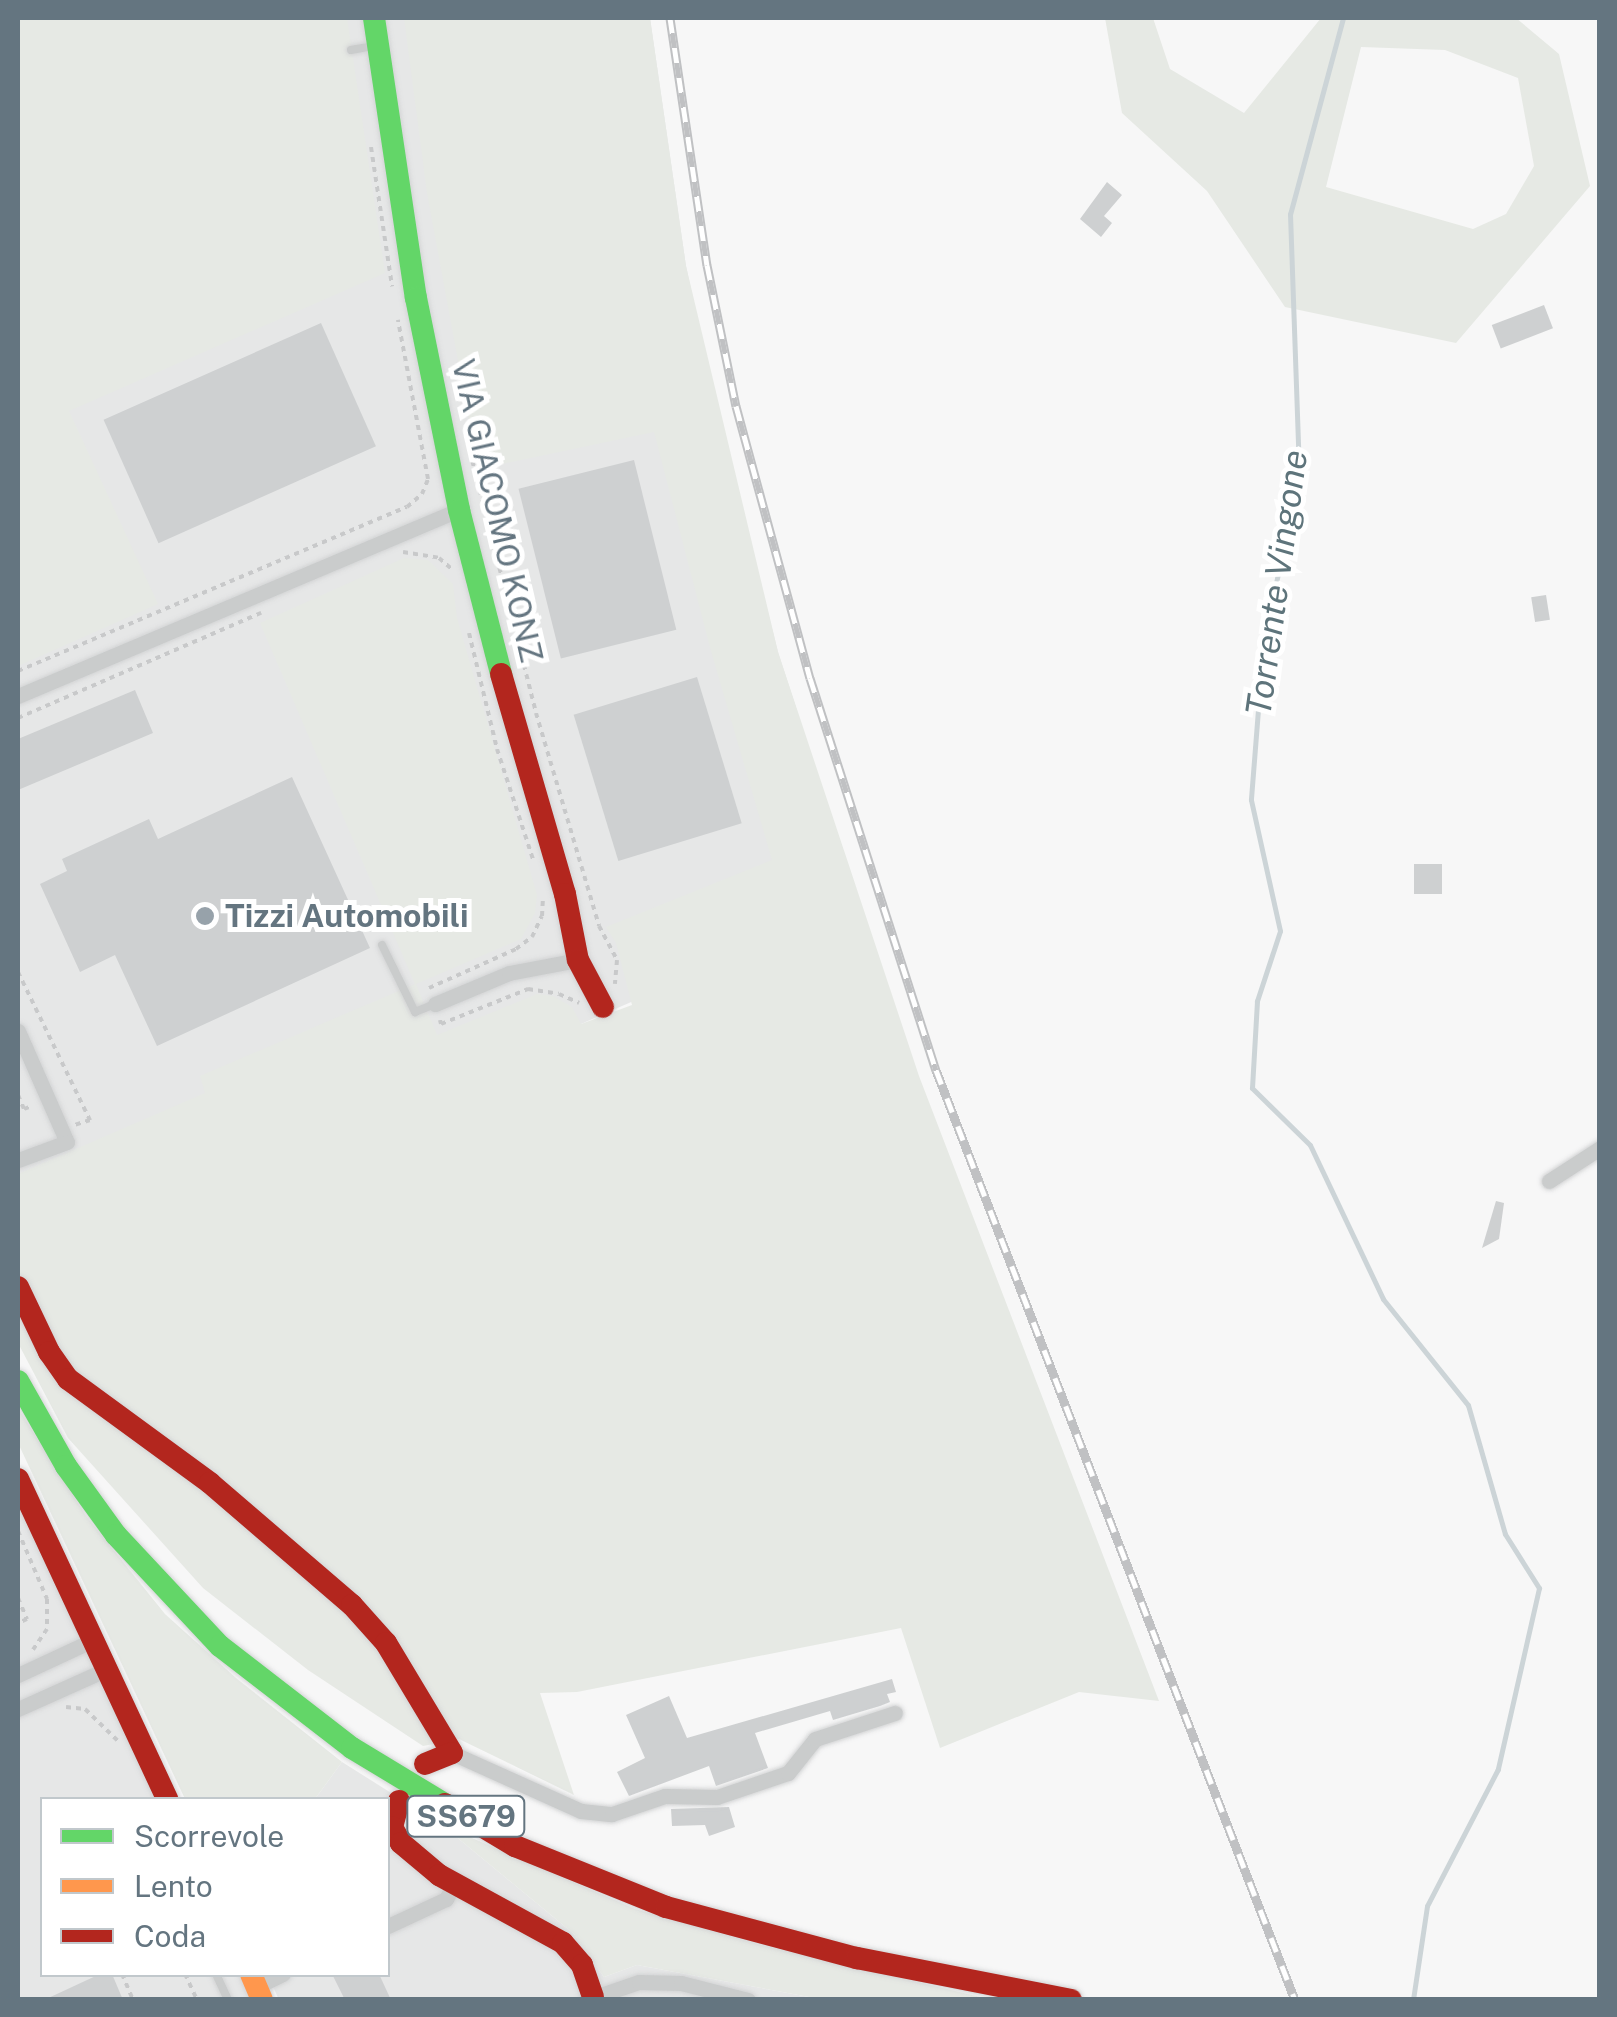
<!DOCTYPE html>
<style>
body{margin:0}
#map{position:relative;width:1617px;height:2017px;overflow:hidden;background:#f7f7f7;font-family:"Public Sans",sans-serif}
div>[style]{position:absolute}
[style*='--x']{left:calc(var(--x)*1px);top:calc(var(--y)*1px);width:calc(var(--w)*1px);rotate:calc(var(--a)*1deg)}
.built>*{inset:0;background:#e6e7e7}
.green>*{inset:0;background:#e6e9e4}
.stream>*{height:5px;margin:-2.5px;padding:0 2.5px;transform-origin:2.5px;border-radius:2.5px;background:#ccd4d7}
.building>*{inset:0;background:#ced0d1;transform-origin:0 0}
.path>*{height:4px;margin-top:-2px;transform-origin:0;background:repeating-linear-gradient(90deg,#c8c9ca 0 5px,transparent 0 10px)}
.roads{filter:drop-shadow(0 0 2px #d3d4d5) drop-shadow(0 0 2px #d3d4d5)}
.lane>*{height:8px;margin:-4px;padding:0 4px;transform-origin:4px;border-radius:4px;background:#cacccc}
.street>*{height:15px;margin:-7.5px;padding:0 7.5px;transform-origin:7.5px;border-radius:7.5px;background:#cacccc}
.fast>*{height:22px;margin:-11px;padding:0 11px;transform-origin:11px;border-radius:11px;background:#63d668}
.slow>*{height:22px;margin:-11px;padding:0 11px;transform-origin:11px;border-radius:11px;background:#ff974d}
.jam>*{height:22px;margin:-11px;padding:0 11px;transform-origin:11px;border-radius:11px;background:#b3261e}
.rail>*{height:9px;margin-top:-4.5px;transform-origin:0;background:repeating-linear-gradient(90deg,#fff 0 15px,#c0c1c3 0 30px);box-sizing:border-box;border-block:2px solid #c0c1c3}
.dots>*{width:28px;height:28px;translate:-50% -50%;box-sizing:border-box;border:5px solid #fff;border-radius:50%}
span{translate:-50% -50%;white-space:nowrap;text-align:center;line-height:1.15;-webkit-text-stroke:10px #fff;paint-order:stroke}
.shield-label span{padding:2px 8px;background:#fff;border:2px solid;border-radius:8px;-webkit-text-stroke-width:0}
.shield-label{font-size:30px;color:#647580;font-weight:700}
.street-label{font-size:32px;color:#647580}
.poi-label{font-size:32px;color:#647580;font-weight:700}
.left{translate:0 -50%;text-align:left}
.water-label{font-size:35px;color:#5e747b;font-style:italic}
.frame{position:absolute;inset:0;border:20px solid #647580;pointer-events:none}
.legend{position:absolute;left:40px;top:1797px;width:350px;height:180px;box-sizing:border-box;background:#fff;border:2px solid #c1c8cc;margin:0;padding:12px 18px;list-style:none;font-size:30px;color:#647580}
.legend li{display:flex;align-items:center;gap:20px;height:50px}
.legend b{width:50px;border:2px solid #c1c8cc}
</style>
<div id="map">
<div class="built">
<i style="clip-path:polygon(18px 18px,650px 18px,686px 266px,716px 406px,778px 652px,859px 902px,581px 1024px,18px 1198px)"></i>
<i style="clip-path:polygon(18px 1479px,168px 1799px,42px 1800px,42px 1974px,251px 1975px,262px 1999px,18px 1999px)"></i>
<i style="clip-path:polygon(342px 1762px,442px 1825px,574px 1934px,604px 1977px,637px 1965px,820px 1999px,279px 2000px,268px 1975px,388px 1974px,388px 1800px,315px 1799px)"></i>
</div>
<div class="green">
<i style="clip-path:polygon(18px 18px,347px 18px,385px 273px,69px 411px,158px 604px,18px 666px)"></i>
<i style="clip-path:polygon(404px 18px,650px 18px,686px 266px,778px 652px,919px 1076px,1159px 1701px,1079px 1692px,940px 1748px,901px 1628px,577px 1692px,540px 1693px,574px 1795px,459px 1739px,423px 1746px,308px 1670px,203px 1588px,68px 1438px,18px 1343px,18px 1174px,205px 1093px,200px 1076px,415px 984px,260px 623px,404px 558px,428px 560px,453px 584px,457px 618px,537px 895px,535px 913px,521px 939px,416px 984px,437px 1035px,537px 994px,553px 996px,572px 1007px,581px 1024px,632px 1005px,616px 943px,606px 927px,772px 860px,711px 651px,654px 432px,478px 469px,427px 193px)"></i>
<i style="clip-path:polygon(evenodd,1105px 18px,1153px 18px,1170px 69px,1244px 113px,1321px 18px,1516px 18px,1559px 54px,1590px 186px,1456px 343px,1285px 307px,1207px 191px,1122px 113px,1105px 18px,1361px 47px,1445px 50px,1518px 78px,1534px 166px,1506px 214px,1473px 229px,1326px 187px,1361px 47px)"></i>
<i style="clip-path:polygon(18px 1408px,86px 1516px,165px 1614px,236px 1678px,342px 1762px,315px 1799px,185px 1799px,18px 1443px)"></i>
<i style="clip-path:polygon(442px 1825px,635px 1909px,761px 1945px,989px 1999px,820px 1999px,637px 1965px,604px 1977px,574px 1934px)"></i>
</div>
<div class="stream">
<i style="--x:1343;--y:18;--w:203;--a:105.1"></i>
<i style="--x:1290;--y:214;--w:257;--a:88"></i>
<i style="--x:1299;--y:471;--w:179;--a:101.6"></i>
<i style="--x:1263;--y:646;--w:154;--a:94.5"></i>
<i style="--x:1251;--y:800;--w:134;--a:77.5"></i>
<i style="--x:1280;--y:931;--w:74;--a:108.2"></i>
<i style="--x:1257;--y:1001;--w:87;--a:93.3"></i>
<i style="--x:1252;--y:1088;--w:81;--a:44.5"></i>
<i style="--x:1310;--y:1145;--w:170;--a:64.6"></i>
<i style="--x:1383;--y:1299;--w:136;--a:51.3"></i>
<i style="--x:1468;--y:1405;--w:134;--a:74"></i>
<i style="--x:1505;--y:1534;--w:64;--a:57.8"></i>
<i style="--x:1539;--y:1588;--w:186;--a:102.8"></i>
<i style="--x:1498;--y:1769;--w:154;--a:117.4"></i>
<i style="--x:1427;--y:1906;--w:95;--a:98.5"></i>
</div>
<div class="building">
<i style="clip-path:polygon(1107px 182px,1122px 195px,1104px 216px,1112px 223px,1101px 237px,1080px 219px)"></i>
<i style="left:1544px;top:305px;width:25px;height:56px;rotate:69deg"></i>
<i style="left:321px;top:323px;width:135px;height:238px;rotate:66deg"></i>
<i style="left:634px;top:460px;width:175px;height:119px;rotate:76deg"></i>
<i style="left:1546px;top:595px;width:25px;height:15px;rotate:81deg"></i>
<i style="left:697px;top:677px;width:153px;height:129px;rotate:73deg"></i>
<i style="clip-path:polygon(135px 690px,153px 733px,18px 790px,18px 739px)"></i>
<i style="clip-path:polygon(292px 777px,370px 948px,157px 1046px,115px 955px,80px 972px,40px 884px,67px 871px,62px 859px,149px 819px,158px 839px)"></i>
<i style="left:1414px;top:864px;width:28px;height:30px"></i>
<i style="clip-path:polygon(1496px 1201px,1504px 1203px,1499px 1239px,1482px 1248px)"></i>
<i style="clip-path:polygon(892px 1679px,896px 1692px,887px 1694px,890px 1702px,880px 1706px,833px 1720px,830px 1711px,755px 1733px,768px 1768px,716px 1786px,709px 1766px,629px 1796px,617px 1772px,645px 1758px,626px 1715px,669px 1696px,687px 1738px)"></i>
<i style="clip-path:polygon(729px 1807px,735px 1827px,709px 1836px,705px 1825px,672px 1826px,671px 1809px)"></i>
<i style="clip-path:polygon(100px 1974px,112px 1974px,123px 2000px,44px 2000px)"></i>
<i style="clip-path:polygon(332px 1974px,379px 1974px,391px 2000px,345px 2000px)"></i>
</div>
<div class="path">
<i style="--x:371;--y:147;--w:141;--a:81.4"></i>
<i style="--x:465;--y:432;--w:290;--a:75.8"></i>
<i style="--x:536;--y:713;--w:222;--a:73.5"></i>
<i style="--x:599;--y:926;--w:38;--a:62"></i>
<i style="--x:617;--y:960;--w:24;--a:95"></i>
<i style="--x:403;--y:552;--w:36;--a:9"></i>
<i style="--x:439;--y:558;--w:18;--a:41"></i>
<i style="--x:469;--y:633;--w:119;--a:76.4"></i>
<i style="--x:497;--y:749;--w:116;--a:71.9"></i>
<i style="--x:18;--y:671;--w:422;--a:-22.9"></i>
<i style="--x:407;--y:507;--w:20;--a:-41"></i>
<i style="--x:422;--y:494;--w:16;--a:-68"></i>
<i style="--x:428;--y:479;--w:162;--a:-100.7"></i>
<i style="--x:18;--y:718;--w:265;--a:-23.4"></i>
<i style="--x:18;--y:972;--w:165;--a:64.1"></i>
<i style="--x:90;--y:1120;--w:16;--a:162"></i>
<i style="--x:429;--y:988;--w:95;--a:-24.1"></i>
<i style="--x:516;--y:949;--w:20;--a:-37"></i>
<i style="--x:532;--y:937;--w:23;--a:-65"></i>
<i style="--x:542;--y:916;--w:20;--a:-87"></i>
<i style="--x:440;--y:1020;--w:4;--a:76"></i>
<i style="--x:441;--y:1024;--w:94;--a:-21.9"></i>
<i style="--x:528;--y:989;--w:31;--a:9"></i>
<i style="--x:559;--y:994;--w:22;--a:24"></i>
<i style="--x:18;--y:1095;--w:15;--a:67"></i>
<i style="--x:24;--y:1109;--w:9;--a:-21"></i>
<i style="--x:18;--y:1531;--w:74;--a:66.9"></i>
<i style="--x:47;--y:1599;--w:30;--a:90"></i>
<i style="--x:47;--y:1629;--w:25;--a:124"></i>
<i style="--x:18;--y:1598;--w:23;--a:67"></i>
<i style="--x:27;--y:1619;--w:10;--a:156"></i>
<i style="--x:66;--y:1707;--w:19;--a:6"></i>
<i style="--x:85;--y:1709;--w:46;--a:44.1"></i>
<i style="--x:122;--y:1974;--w:28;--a:67"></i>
<i style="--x:185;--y:1974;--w:29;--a:65"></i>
</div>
<div class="roads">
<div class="lane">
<i style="--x:351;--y:50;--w:22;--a:-10"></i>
<i style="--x:382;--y:945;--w:75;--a:63.8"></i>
<i style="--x:415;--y:1012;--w:22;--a:-22"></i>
<i style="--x:216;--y:1974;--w:29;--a:65"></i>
</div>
<div class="street">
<i style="--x:18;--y:696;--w:479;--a:-22.9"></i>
<i style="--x:435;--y:1004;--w:80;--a:-22.7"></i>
<i style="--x:509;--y:973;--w:70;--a:-10.7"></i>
<i style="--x:18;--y:1031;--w:121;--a:66.2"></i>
<i style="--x:67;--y:1142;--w:52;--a:159.8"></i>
<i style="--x:1549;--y:1181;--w:61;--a:-32.9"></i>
<i style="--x:18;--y:1675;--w:83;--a:-25"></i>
<i style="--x:18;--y:1709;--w:98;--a:-24.2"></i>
<i style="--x:452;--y:1753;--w:141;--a:24.2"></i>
<i style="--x:581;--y:1811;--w:31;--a:6"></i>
<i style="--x:612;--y:1814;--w:56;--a:-18.8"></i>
<i style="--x:665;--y:1796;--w:52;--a:1.1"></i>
<i style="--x:717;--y:1797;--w:75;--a:-18.7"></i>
<i style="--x:788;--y:1773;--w:43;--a:-51.5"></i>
<i style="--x:815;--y:1739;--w:84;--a:-18"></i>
<i style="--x:388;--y:1926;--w:64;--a:-25"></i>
<i style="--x:446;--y:1899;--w:18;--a:-61"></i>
<i style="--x:256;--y:1987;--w:30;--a:-26"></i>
<i style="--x:586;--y:2000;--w:56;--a:-18.8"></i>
<i style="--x:639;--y:1982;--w:42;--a:1.4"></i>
<i style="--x:681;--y:1983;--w:69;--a:14.2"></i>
</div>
<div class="fast">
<i style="--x:374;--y:18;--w:283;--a:81.5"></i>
<i style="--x:416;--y:298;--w:216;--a:78.5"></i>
<i style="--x:459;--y:510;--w:169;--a:75.6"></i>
<i style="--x:18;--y:1381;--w:98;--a:60.5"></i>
<i style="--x:66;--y:1466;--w:85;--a:54.1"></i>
<i style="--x:116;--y:1535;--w:152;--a:46.9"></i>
<i style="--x:220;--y:1646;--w:167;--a:37.7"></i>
<i style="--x:352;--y:1748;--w:109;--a:31.1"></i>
</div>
<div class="slow">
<i style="--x:251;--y:1974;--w:28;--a:67"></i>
</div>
<div class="jam">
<i style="--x:501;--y:674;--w:229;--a:73.8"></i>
<i style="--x:565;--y:894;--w:67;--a:78.9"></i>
<i style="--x:578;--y:960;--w:53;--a:62"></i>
<i style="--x:18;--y:1287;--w:72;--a:64.5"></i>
<i style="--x:49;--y:1352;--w:33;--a:55"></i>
<i style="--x:68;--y:1379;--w:176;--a:36.2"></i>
<i style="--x:210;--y:1483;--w:187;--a:40.7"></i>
<i style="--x:352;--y:1605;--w:51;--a:48.2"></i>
<i style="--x:386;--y:1643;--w:128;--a:59"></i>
<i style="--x:452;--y:1753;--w:29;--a:158"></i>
<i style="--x:18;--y:1479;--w:354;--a:65"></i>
<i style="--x:399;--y:1801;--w:27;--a:105"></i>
<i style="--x:392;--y:1827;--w:18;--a:61"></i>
<i style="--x:401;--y:1843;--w:50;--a:40.1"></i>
<i style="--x:439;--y:1875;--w:141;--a:28.7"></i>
<i style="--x:563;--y:1943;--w:29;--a:49"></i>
<i style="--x:582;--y:1965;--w:34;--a:71"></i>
<i style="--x:445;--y:1804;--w:82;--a:31"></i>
<i style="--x:515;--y:1846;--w:163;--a:22"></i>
<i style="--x:666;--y:1907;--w:198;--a:15"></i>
<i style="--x:857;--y:1958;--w:218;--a:11.1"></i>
</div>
</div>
<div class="rail">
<i style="--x:670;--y:18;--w:250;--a:81.5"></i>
<i style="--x:707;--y:265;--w:144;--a:78.4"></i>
<i style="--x:736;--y:406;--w:282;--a:74.8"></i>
<i style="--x:810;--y:678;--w:412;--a:72.2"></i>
<i style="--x:936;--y:1070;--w:997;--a:68.89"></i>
</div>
<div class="dots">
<i style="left:205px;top:916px;background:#97a2aa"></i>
</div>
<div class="shield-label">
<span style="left:466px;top:1816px">SS679</span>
</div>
<div class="street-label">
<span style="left:497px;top:511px;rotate:77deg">VIA GIACOMO KONZ</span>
</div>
<div class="poi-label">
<span class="left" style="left:225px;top:916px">Tizzi Automobili</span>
</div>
<div class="water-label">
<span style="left:1277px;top:583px;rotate:-82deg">Torrente Vingone</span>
</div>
<div class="frame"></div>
<ul class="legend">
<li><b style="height:12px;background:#63d668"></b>Scorrevole</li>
<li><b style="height:12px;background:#ff974d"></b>Lento</li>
<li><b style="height:12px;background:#b3261e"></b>Coda</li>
</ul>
</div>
